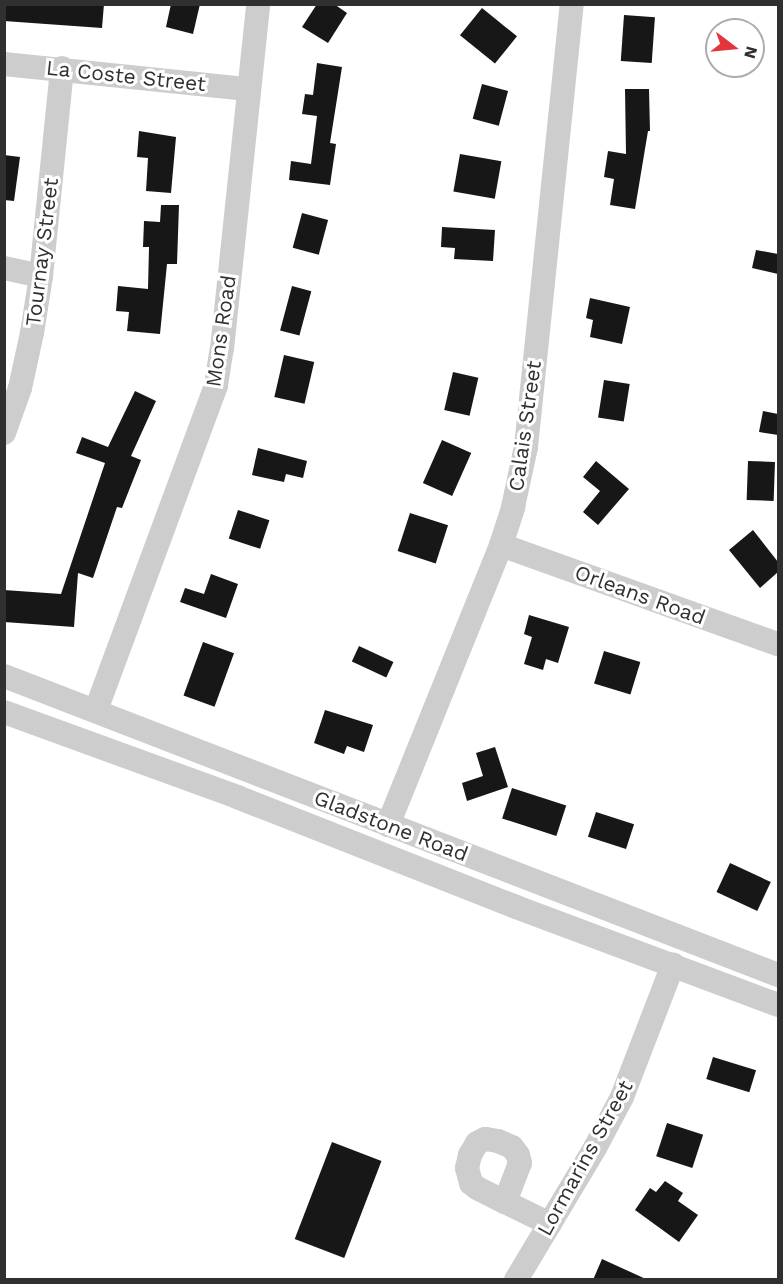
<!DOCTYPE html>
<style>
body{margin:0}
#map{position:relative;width:783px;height:1284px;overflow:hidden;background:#fff;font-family:"Work Sans",sans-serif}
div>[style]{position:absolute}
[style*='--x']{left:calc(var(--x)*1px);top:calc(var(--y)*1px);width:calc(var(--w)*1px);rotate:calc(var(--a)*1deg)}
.building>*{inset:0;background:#171717;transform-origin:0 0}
.minor>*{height:24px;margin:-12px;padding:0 12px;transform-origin:12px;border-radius:12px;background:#cdcdcd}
span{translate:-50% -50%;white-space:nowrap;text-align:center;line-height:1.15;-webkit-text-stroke:6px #fff;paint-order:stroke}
.street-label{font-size:21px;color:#303030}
.frame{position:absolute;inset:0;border:6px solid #303030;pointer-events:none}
.north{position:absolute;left:705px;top:18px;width:60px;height:60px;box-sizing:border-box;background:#fff;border:2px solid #acacac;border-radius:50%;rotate:106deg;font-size:16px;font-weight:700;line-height:24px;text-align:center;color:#303030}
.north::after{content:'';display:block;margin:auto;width:21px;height:27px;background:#e2363c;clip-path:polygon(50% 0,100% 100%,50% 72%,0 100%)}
</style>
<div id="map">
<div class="building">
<i style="clip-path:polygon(4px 4px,104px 4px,102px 28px,4px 21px)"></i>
<i style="clip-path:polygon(171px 4px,200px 4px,193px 34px,166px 27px)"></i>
<i style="clip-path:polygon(317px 4px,334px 4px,347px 13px,328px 43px,302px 27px)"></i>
<i style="left:482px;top:8px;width:45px;height:35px;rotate:39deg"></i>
<i style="left:624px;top:15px;width:31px;height:46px;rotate:4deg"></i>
<i style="clip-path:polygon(317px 63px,342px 67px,330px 143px,336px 144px,330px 185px,289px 180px,291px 161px,311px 164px,317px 116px,302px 114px,305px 94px,313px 95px)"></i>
<i style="left:482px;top:84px;width:27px;height:36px;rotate:15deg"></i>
<i style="clip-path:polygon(625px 89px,649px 89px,650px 131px,648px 131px,635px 209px,610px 205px,614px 179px,604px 177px,608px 151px,626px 154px)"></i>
<i style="clip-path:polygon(139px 131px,176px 137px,171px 193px,146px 191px,148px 158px,137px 157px)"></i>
<i style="left:460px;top:154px;width:42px;height:38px;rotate:10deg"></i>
<i style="clip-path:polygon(4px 155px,20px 157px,14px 201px,4px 200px)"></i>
<i style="clip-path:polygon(161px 205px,179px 205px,177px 264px,167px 264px,160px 334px,127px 331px,129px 312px,116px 311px,118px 286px,148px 289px,149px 247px,143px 247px,144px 221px,160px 222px)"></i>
<i style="left:302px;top:213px;width:27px;height:36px;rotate:15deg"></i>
<i style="clip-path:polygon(442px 227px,495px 230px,493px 261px,454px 259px,455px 248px,441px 247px)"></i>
<i style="clip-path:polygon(756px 250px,778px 254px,778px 274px,752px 268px)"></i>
<i style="left:292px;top:286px;width:20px;height:46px;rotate:15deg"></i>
<i style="clip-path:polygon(590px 298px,630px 307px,622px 344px,590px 337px,593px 320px,586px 318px)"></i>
<i style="left:284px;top:355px;width:31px;height:43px;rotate:13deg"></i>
<i style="left:453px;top:372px;width:26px;height:39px;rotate:13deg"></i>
<i style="left:604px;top:380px;width:26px;height:38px;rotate:9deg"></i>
<i style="clip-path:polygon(135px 391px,156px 401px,131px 456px,141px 460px,122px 508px,117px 507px,93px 578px,78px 573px,74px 627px,4px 622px,4px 590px,61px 594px,105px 463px,76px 453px,82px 437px,108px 447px)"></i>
<i style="clip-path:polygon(763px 411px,778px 414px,778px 435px,759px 432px)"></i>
<i style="left:442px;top:440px;width:32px;height:47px;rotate:24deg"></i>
<i style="clip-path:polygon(258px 448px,307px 461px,303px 478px,286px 474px,284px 482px,252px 475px)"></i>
<i style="clip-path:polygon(596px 461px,629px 489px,598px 525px,583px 512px,600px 491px,583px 477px)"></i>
<i style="left:748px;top:461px;width:27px;height:39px;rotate:2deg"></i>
<i style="left:238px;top:510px;width:33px;height:30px;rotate:18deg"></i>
<i style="left:410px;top:513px;width:40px;height:40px;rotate:18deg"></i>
<i style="clip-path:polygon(753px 530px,778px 562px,778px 572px,760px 588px,729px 550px)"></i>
<i style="clip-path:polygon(211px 574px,238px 584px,226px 618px,180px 602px,185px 588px,204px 594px)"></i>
<i style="clip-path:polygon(529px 615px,569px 627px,558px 663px,546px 659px,543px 670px,524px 664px,532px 637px,524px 634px)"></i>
<i style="left:203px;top:642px;width:33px;height:57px;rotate:20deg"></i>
<i style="left:359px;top:646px;width:38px;height:17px;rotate:25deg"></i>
<i style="left:604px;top:651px;width:38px;height:34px;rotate:17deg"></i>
<i style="clip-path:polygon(325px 710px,373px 725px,364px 752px,347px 746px,344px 754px,314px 743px)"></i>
<i style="clip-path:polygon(495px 747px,508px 787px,467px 801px,462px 783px,483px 776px,476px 753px)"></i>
<i style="left:512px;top:788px;width:57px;height:32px;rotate:18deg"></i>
<i style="left:596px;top:812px;width:40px;height:26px;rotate:18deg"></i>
<i style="left:730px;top:863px;width:45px;height:32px;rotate:25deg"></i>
<i style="left:713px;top:1057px;width:45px;height:23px;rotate:17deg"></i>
<i style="left:667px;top:1123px;width:38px;height:35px;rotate:18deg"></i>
<i style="left:332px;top:1142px;width:53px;height:104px;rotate:21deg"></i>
<i style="clip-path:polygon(665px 1181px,683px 1193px,678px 1201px,698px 1215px,679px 1242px,635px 1210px,650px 1188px,656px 1192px)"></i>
<i style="clip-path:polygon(602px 1259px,648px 1280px,593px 1280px)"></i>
</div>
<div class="minor">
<i style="--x:4;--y:64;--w:245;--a:5.9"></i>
<i style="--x:4;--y:268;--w:38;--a:12"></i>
<i style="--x:4;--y:433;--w:48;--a:-70.4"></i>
<i style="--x:20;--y:388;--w:56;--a:-77.7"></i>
<i style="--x:32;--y:333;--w:58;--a:-81"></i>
<i style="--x:41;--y:276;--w:209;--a:-84.2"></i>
<i style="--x:501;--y:545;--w:294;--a:19.7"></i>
<i style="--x:4;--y:676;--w:830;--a:21.12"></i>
<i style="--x:96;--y:710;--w:346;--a:-69.7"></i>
<i style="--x:216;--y:385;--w:36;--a:-81"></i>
<i style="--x:222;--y:349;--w:347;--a:-84"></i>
<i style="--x:4;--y:712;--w:248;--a:20"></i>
<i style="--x:237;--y:797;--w:300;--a:21.5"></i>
<i style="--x:516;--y:907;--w:280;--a:20.5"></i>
<i style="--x:388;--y:825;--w:302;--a:-68"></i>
<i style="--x:501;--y:545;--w:40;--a:-72"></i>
<i style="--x:513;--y:507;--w:61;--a:-77.8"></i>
<i style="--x:526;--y:447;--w:445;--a:-84.1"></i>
<i style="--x:505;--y:1202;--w:42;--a:-69"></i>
<i style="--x:520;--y:1163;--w:8;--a:-104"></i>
<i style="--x:518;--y:1155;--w:10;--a:-127"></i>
<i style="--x:512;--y:1147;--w:15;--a:-157"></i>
<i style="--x:498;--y:1141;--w:13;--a:-171"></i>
<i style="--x:485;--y:1139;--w:9;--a:153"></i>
<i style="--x:477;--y:1143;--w:14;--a:120"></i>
<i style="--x:470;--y:1155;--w:13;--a:103"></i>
<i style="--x:467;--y:1168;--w:16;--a:75"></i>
<i style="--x:471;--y:1183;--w:8;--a:40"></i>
<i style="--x:477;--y:1188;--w:31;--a:27"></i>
<i style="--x:505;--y:1202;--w:50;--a:26.1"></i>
<i style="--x:516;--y:1280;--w:154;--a:-59.1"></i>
<i style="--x:595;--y:1148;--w:58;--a:-62.1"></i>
<i style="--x:622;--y:1097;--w:142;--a:-68.9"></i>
</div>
<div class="street-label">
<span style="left:126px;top:76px;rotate:6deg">La Coste Street</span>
<span style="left:42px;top:252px;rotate:-83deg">Tournay Street</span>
<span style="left:221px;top:331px;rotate:-82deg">Mons Road</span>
<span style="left:525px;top:426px;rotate:-82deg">Calais Street</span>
<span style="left:640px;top:595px;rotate:20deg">Orleans Road</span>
<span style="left:391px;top:826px;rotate:21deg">Gladstone Road</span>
<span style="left:585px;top:1158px;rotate:-61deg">Lormarins Street</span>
</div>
<div class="frame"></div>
<div class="north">N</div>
</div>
